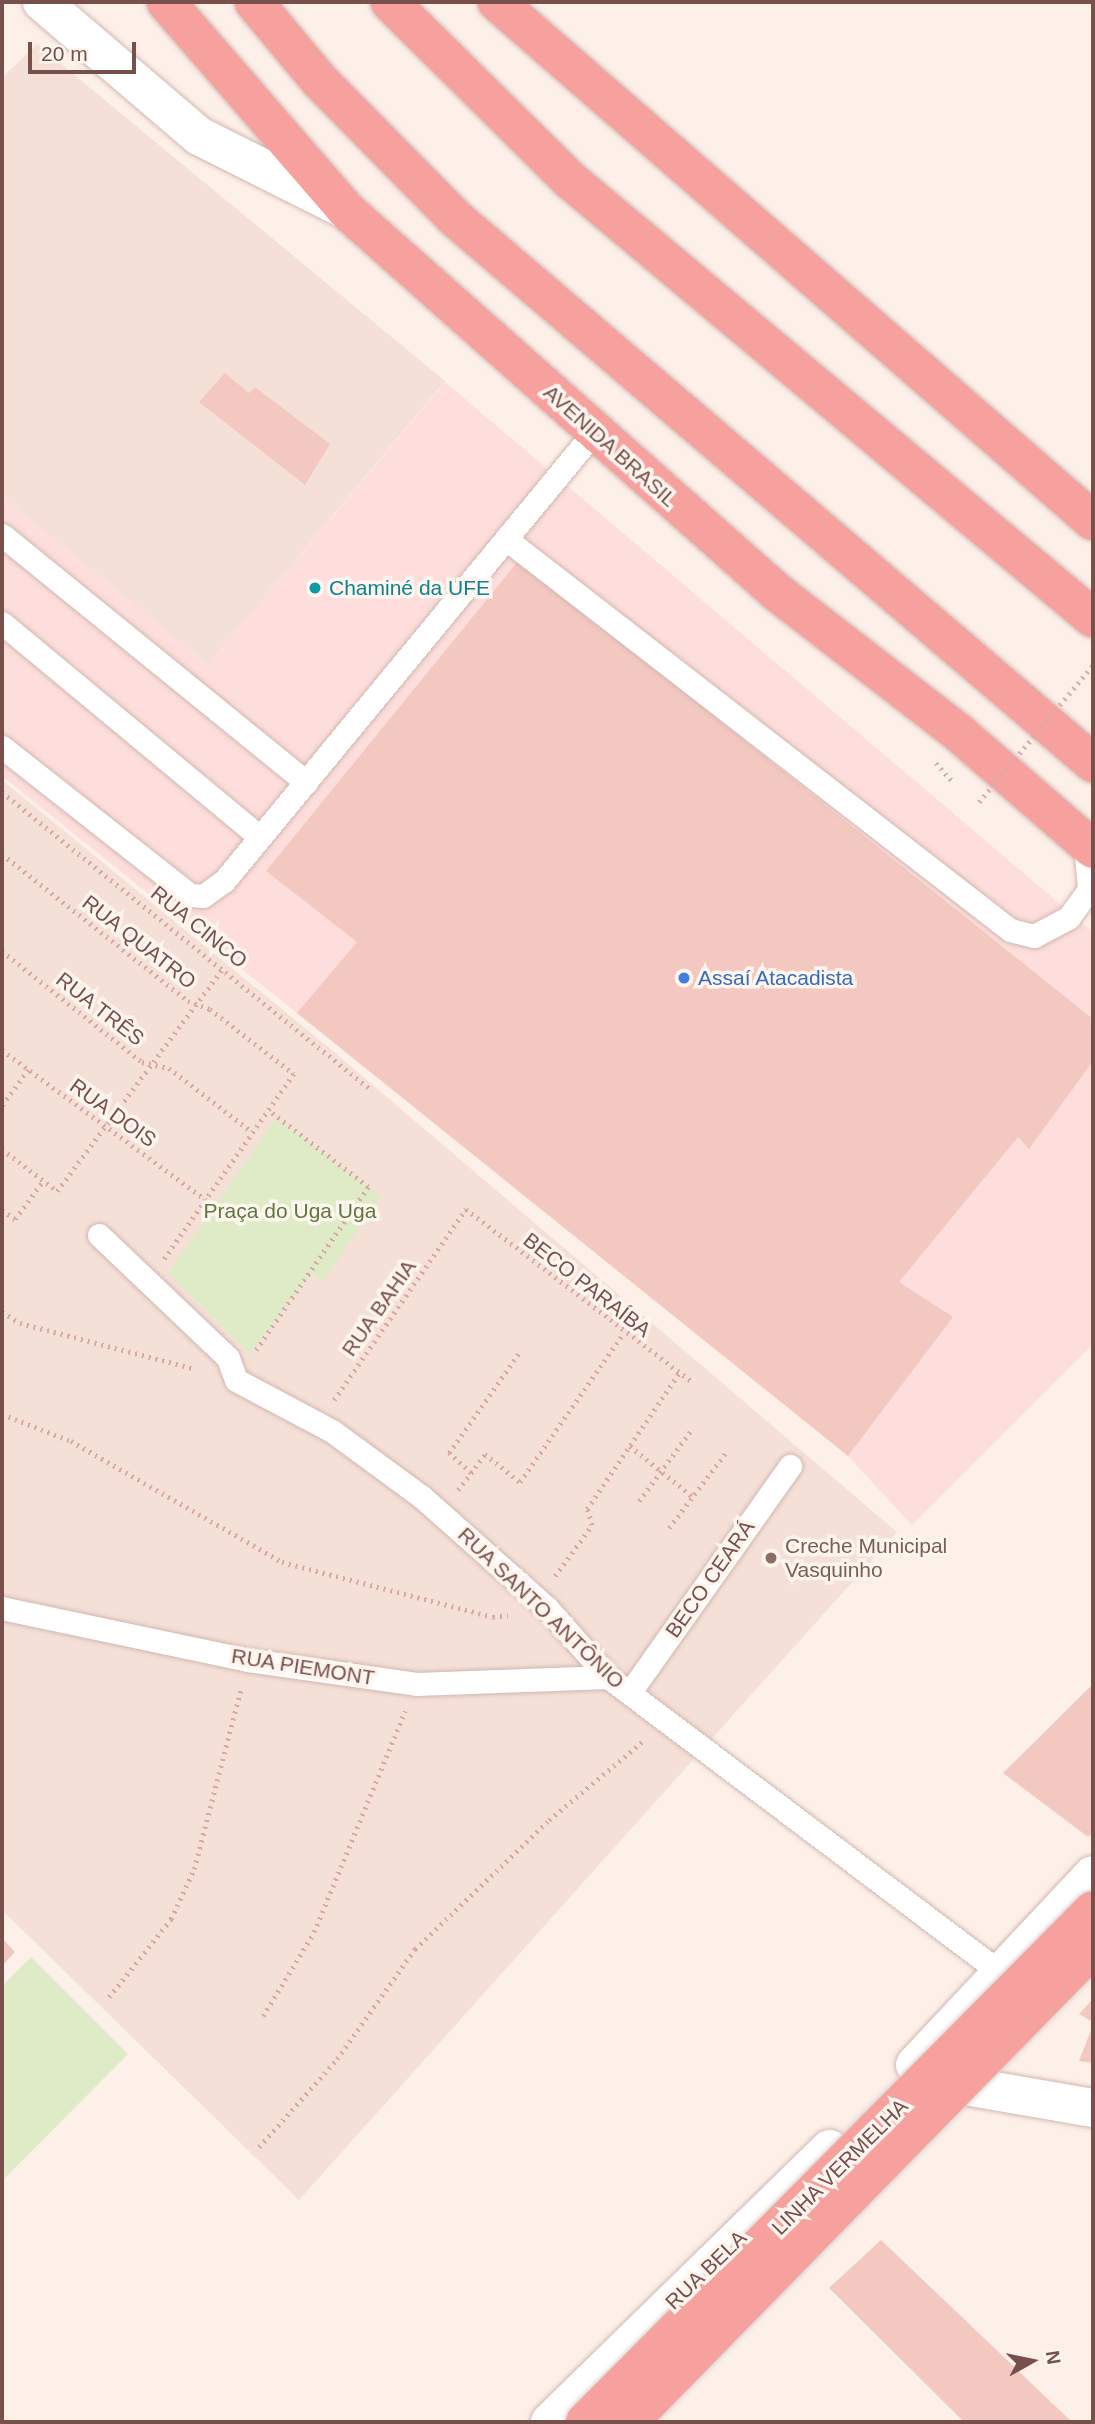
<!DOCTYPE html>
<meta charset="utf-8">
<style>
body{margin:0}
#map{position:relative;width:1095px;height:2424px;overflow:hidden;background:#fdf0e9;font-family:Arial,sans-serif}
div>[style]{position:absolute}
[style*='--x']{left:calc(var(--x)*1px);top:calc(var(--y)*1px);width:calc(var(--w)*1px);rotate:calc(var(--a)*1deg)}
.residential>*{inset:0;background:#f5e0d7}
.commercial>*{inset:0;background:#fddedc}
.green>*{inset:0;background:#deebc6}
.building>*{inset:0;background:#f3c8c0}
.path>*{height:4.5px;margin-top:-2.25px;transform-origin:0;background:repeating-linear-gradient(90deg,#d8aaa2 0 2px,transparent 0 7px)}
.roads{filter:drop-shadow(0 0 2px #d2b7b0) drop-shadow(0 0 2px #d2b7b0)}
.lane>*{height:23px;margin:-11.5px;padding:0 11.5px;transform-origin:11.5px;border-radius:11.5px;background:#fff}
.street>*{height:38px;margin:-19px;padding:0 19px;transform-origin:19px;border-radius:19px;background:#fff}
.secondary>*{height:38px;margin:-19px;padding:0 19px;transform-origin:19px;border-radius:19px;background:#fff}
.highway>*{height:38px;margin:-19px;padding:0 19px;transform-origin:19px;border-radius:19px;background:#f7a19f}
.path-bridge>*{height:4.5px;margin-top:-2.25px;transform-origin:0;background:repeating-linear-gradient(90deg,#d8aaa2 0 2px,transparent 0 7px)}
.bridges{filter:drop-shadow(0 0 2px #d9cecd) drop-shadow(0 0 2px #d9cecd)}
.highway-bridge>*{height:38px;margin:-19px;padding:0 19px;transform-origin:19px;border-radius:19px;background:#f7a19f}
.dots>*{width:19px;height:19px;translate:-50% -50%;box-sizing:border-box;border:4px solid #fff5ef;border-radius:50%}
span{translate:-50% -50%;white-space:nowrap;text-align:center;line-height:1.15;-webkit-text-stroke:7px #fff5ef;paint-order:stroke}
.street-label{font-size:21px;color:#78504b}
.culture-label{font-size:21px;color:#0d838f}
.left{translate:0 -50%;text-align:left}
.shop-label{font-size:21px;color:#366cbe}
.park-label{font-size:21px;color:#5e7840}
.education-label{font-size:21px;color:#785e54}
.frame{position:absolute;inset:0;border:4px solid #78504b;pointer-events:none}
.north{position:absolute;left:997px;top:2326px;width:70px;height:70px;-webkit-text-stroke:5px #fff5ef;paint-order:stroke;rotate:81deg;font-size:19px;font-weight:700;line-height:28px;text-align:center;color:#78504b}
.north::after{content:'';display:block;margin:auto;width:24px;height:32px;background:#78504b;clip-path:polygon(50% 0,100% 100%,50% 72%,0 100%)}
.scale{position:absolute;left:28px;top:42px;width:108px;height:32px;box-sizing:border-box;border:4px solid #78504b;border-top:0;padding-left:9px;font-size:21px;line-height:24px;white-space:nowrap;color:#78504b;-webkit-text-stroke:5px #fff5ef;paint-order:stroke}
</style>
<div id="map">
<div class="residential">
<i style="clip-path:polygon(37px 44px,445px 381px,208px 665px,2px 497px,2px 78px)"></i>
<i style="clip-path:polygon(2px 780px,327px 1046px,897px 1532px,299px 2200px,2px 1910px)"></i>
</div>
<div class="commercial">
<i style="clip-path:polygon(445px 382px,1093px 932px,1093px 1344px,912px 1525px,848px 1456px,2px 776px,2px 497px,208px 665px)"></i>
</div>
<div class="green">
<i style="clip-path:polygon(276px 1118px,381px 1196px,323px 1282px,312px 1273px,250px 1354px,168px 1273px)"></i>
<i style="clip-path:polygon(31px 1957px,128px 2054px,2px 2181px,2px 1986px)"></i>
</div>
<div class="building">
<i style="clip-path:polygon(225px 373px,249px 393px,255px 387px,330px 444px,305px 485px,199px 402px)"></i>
<i style="clip-path:polygon(519px 560px,1093px 1019px,1093px 1061px,1029px 1149px,1018px 1137px,899px 1282px,953px 1317px,848px 1456px,297px 1013px,357px 942px,266px 871px)"></i>
<i style="clip-path:polygon(1093px 1684px,1093px 1832px,1088px 1837px,1003px 1773px)"></i>
<i style="clip-path:polygon(2px 1938px,15px 1952px,2px 1966px)"></i>
<i style="clip-path:polygon(1093px 1999px,1093px 2022px,1079px 2014px)"></i>
<i style="clip-path:polygon(1093px 2025px,1093px 2063px,1079px 2061px)"></i>
<i style="clip-path:polygon(881px 2240px,1072px 2422px,964px 2422px,829px 2288px)"></i>
</div>
<div class="path">
<i style="--x:936;--y:763;--w:25;--a:48"></i>
<i style="--x:2;--y:792;--w:476;--a:38.9"></i>
<i style="--x:2;--y:854;--w:237;--a:38.3"></i>
<i style="--x:188;--y:1001;--w:23;--a:20"></i>
<i style="--x:210;--y:1009;--w:106;--a:37.7"></i>
<i style="--x:294;--y:1074;--w:227;--a:125"></i>
<i style="--x:2;--y:951;--w:179;--a:38.4"></i>
<i style="--x:142;--y:1062;--w:28;--a:13"></i>
<i style="--x:169;--y:1068;--w:103;--a:37.5"></i>
<i style="--x:2;--y:1050;--w:253;--a:36.3"></i>
<i style="--x:2;--y:1105;--w:44;--a:-53.4"></i>
<i style="--x:2;--y:1149;--w:69;--a:37.4"></i>
<i style="--x:57;--y:1191;--w:279;--a:-53.3"></i>
<i style="--x:2;--y:1210;--w:16;--a:35"></i>
<i style="--x:15;--y:1219;--w:47;--a:-53.6"></i>
<i style="--x:2;--y:1312;--w:21;--a:31"></i>
<i style="--x:20;--y:1323;--w:181;--a:14.7"></i>
<i style="--x:256;--y:1350;--w:198;--a:-55.5"></i>
<i style="--x:368;--y:1187;--w:126;--a:-142.4"></i>
<i style="--x:334;--y:1400;--w:232;--a:-55.4"></i>
<i style="--x:466;--y:1209;--w:285;--a:37.4"></i>
<i style="--x:2;--y:1414;--w:74;--a:21.4"></i>
<i style="--x:71;--y:1441;--w:243;--a:29.8"></i>
<i style="--x:282;--y:1562;--w:218;--a:14.6"></i>
<i style="--x:493;--y:1617;--w:15;--a:-8"></i>
<i style="--x:630;--y:1446;--w:81;--a:39"></i>
<i style="--x:471;--y:1473;--w:30;--a:-138"></i>
<i style="--x:449;--y:1453;--w:126;--a:-55"></i>
<i style="--x:458;--y:1490;--w:45;--a:-53.1"></i>
<i style="--x:485;--y:1454;--w:45;--a:38.7"></i>
<i style="--x:520;--y:1482;--w:180;--a:-55.2"></i>
<i style="--x:639;--y:1501;--w:89;--a:-53.6"></i>
<i style="--x:669;--y:1528;--w:96;--a:-53"></i>
<i style="--x:555;--y:1576;--w:63;--a:-54"></i>
<i style="--x:592;--y:1525;--w:17;--a:-107"></i>
<i style="--x:587;--y:1509;--w:164;--a:-55.9"></i>
<i style="--x:109;--y:1997;--w:100;--a:-51.5"></i>
<i style="--x:171;--y:1919;--w:55;--a:-65.3"></i>
<i style="--x:194;--y:1869;--w:187;--a:-75.4"></i>
<i style="--x:263;--y:2016;--w:98;--a:-58.7"></i>
<i style="--x:314;--y:1932;--w:239;--a:-67.6"></i>
<i style="--x:259;--y:2147;--w:118;--a:-48.4"></i>
<i style="--x:337;--y:2059;--w:135;--a:-54.7"></i>
<i style="--x:415;--y:1949;--w:186;--a:-43.9"></i>
<i style="--x:549;--y:1820;--w:123;--a:-40"></i>
</div>
<div class="roads">
<div class="lane">
<i style="--x:2;--y:535;--w:392;--a:39.1"></i>
<i style="--x:506;--y:539;--w:638;--a:37.8"></i>
<i style="--x:1010;--y:930;--w:25;--a:14"></i>
<i style="--x:1034;--y:936;--w:40;--a:-28"></i>
<i style="--x:1069;--y:917;--w:34;--a:-54"></i>
<i style="--x:1089;--y:889;--w:47;--a:-94.9"></i>
<i style="--x:2;--y:623;--w:335;--a:39.7"></i>
<i style="--x:2;--y:747;--w:239;--a:38.2"></i>
<i style="--x:190;--y:895;--w:13;--a:4"></i>
<i style="--x:203;--y:896;--w:26;--a:-36"></i>
<i style="--x:224;--y:881;--w:582;--a:-50.51"></i>
<i style="--x:99;--y:1235;--w:178;--a:43.6"></i>
<i style="--x:228;--y:1358;--w:23;--a:70"></i>
<i style="--x:236;--y:1380;--w:109;--a:28"></i>
<i style="--x:332;--y:1431;--w:112;--a:36.3"></i>
<i style="--x:422;--y:1497;--w:167;--a:41.6"></i>
<i style="--x:547;--y:1608;--w:92;--a:48.5"></i>
<i style="--x:608;--y:1677;--w:491;--a:37"></i>
<i style="--x:2;--y:1608;--w:251;--a:11.9"></i>
<i style="--x:248;--y:1660;--w:170;--a:8.1"></i>
<i style="--x:416;--y:1684;--w:192;--a:-2.1"></i>
<i style="--x:630;--y:1692;--w:277;--a:-54.7"></i>
</div>
<div class="street">
<i style="--x:931;--y:2080;--w:164;--a:9.8"></i>
</div>
<div class="secondary">
<i style="--x:42;--y:2;--w:206;--a:40.5"></i>
<i style="--x:199;--y:136;--w:165;--a:26.7"></i>
<i style="--x:915;--y:2065;--w:260;--a:-46.9"></i>
<i style="--x:550;--y:2422;--w:391;--a:-44.3"></i>
</div>
<div class="highway">
<i style="--x:166;--y:2;--w:275;--a:49.1"></i>
<i style="--x:346;--y:210;--w:577;--a:41.56"></i>
<i style="--x:778;--y:593;--w:229;--a:37.7"></i>
<i style="--x:959;--y:733;--w:177;--a:40.9"></i>
<i style="--x:254;--y:2;--w:102;--a:50.2"></i>
<i style="--x:319;--y:80;--w:194;--a:45.4"></i>
<i style="--x:455;--y:218;--w:839;--a:40.51"></i>
<i style="--x:390;--y:2;--w:253;--a:44.7"></i>
<i style="--x:570;--y:180;--w:682;--a:39.95"></i>
<i style="--x:497;--y:2;--w:790;--a:41.05"></i>
</div>
</div>
<div class="path-bridge">
<i style="--x:979;--y:802;--w:178;--a:-50.2"></i>
</div>
<div class="bridges">
<div class="highway-bridge">
<i style="--x:585;--y:2422;--w:721;--a:-45.22"></i>
<i style="--x:629;--y:2422;--w:663;--a:-45.61"></i>
</div>
</div>
<div class="dots">
<i style="left:315px;top:588px;background:#0f9aa8"></i>
<i style="left:684px;top:978px;background:#3f7fe0"></i>
<i style="left:771px;top:1558px;background:#8d6e63"></i>
</div>
<div class="street-label">
<span style="left:610px;top:446px;rotate:42deg">AVENIDA BRASIL</span>
<span style="left:199px;top:927px;rotate:39deg">RUA CINCO</span>
<span style="left:139px;top:942px;rotate:38deg">RUA QUATRO</span>
<span style="left:100px;top:1009px;rotate:38deg">RUA TRÊS</span>
<span style="left:113px;top:1113px;rotate:36deg">RUA DOIS</span>
<span style="left:587px;top:1285px;rotate:38deg">BECO PARAÍBA</span>
<span style="left:379px;top:1308px;rotate:-55deg">RUA BAHIA</span>
<span style="left:710px;top:1579px;rotate:-55deg">BECO CEARÁ</span>
<span style="left:541px;top:1608px;rotate:44deg">RUA SANTO ANTÔNIO</span>
<span style="left:303px;top:1667px;rotate:9deg">RUA PIEMONT</span>
<span style="left:840px;top:2167px;rotate:-45deg">LINHA VERMELHA</span>
<span style="left:706px;top:2270px;rotate:-44deg">RUA BELA</span>
</div>
<div class="culture-label">
<span class="left" style="left:329px;top:588px">Chaminé da UFE</span>
</div>
<div class="shop-label">
<span class="left" style="left:698px;top:978px">Assaí Atacadista</span>
</div>
<div class="park-label">
<span style="left:290px;top:1211px">Praça do Uga Uga</span>
</div>
<div class="education-label">
<span class="left" style="left:785px;top:1558px">Creche Municipal<br>Vasquinho</span>
</div>
<div class="frame"></div>
<div class="north">N</div>
<div class="scale">20 m</div>
</div>
